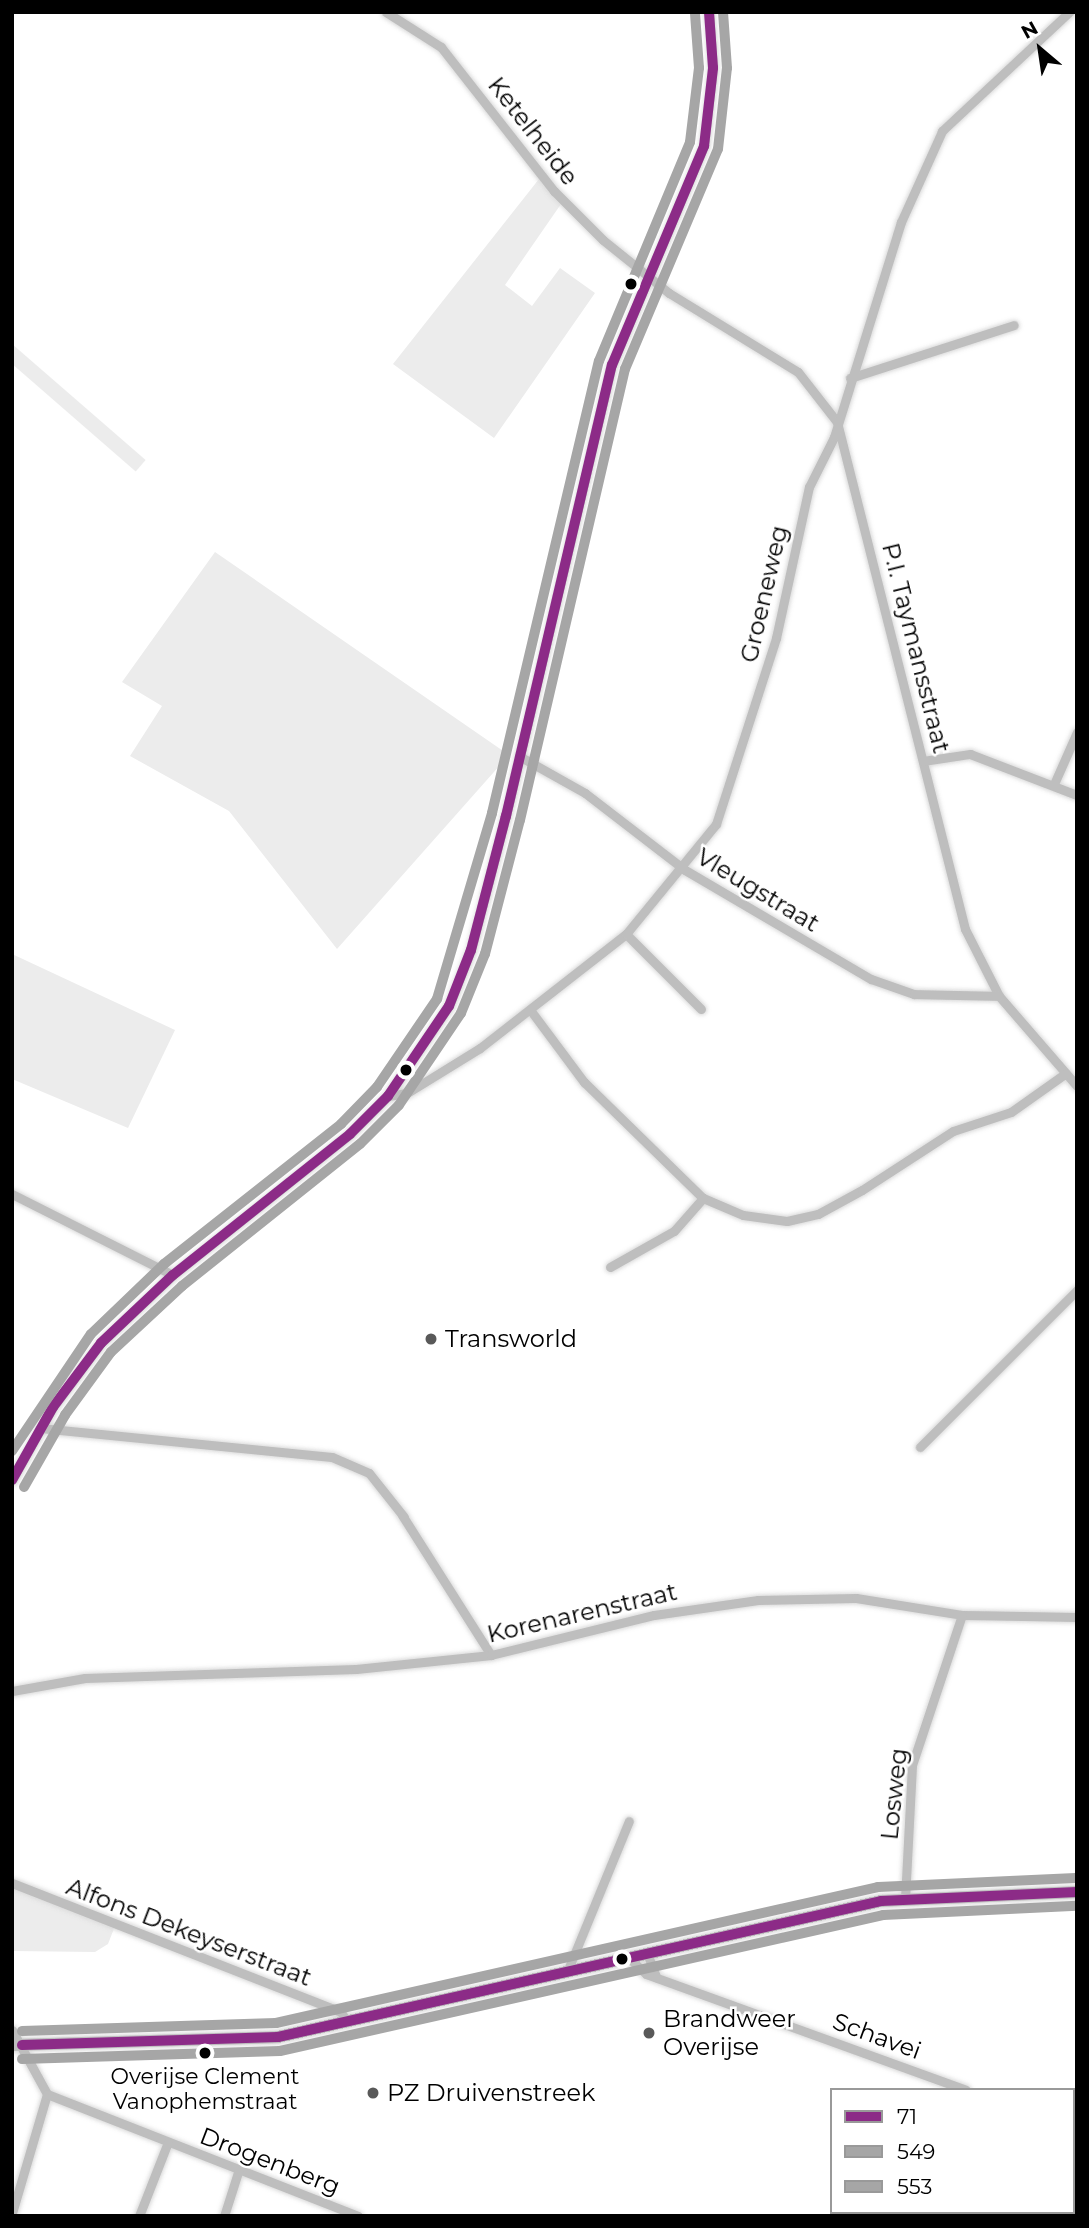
<!DOCTYPE html>
<style>
body{margin:0}
#map{position:relative;width:1089px;height:2228px;overflow:hidden;background:#fff;font-family:Montserrat,sans-serif}
div>[style]{position:absolute}
[style*='--x']{left:calc(var(--x)*1px);top:calc(var(--y)*1px);width:calc(var(--w)*1px);rotate:calc(var(--a)*1deg)}
.green>*{inset:0;background:#ececec;transform-origin:0 0}
.roads{filter:drop-shadow(0 0 2px #dbdbdb) drop-shadow(0 0 2px #dbdbdb)}
.minor>*{height:9px;margin:-4.5px;padding:0 4.5px;transform-origin:4.5px;border-radius:4.5px;background:#bebebe}
.major>*{height:12px;margin:-6px;padding:0 6px;transform-origin:6px;border-radius:6px;background:#bebebe}
.bus-1>*{height:10px;margin:-5px;padding:0 5px;transform-origin:5px;border-radius:5px;background:#8c2b87}
.bus-2>*{height:10px;margin:-5px;padding:0 5px;transform-origin:5px;border-radius:5px;background:#a6a6a6}
.bus-3>*{height:10px;margin:-5px;padding:0 5px;transform-origin:5px;border-radius:5px;background:#a6a6a6}
.dots>*{width:19px;height:19px;translate:-50% -50%;box-sizing:border-box;border:4px solid #fff;border-radius:50%}
span{translate:-50% -50%;white-space:nowrap;text-align:center;line-height:1.15;-webkit-text-stroke:5px #fff;paint-order:stroke}
.bus-label{font-size:22px;color:#000}
.street-label{font-size:24px;color:#000}
.poi-label{font-size:24px;color:#000}
.left{translate:0 -50%;text-align:left}
.frame{position:absolute;inset:0;border:14px solid #000;pointer-events:none}
.legend{position:absolute;left:830px;top:2088px;width:245px;height:126px;box-sizing:border-box;background:#fff;border:2px solid #999;margin:0;padding:9px 12px;list-style:none;font-size:21px;color:#000}
.legend li{display:flex;align-items:center;gap:14px;height:35px}
.legend b{width:35px;border:2px solid #999}
.north{position:absolute;left:1005px;top:14px;width:70px;height:70px;-webkit-text-stroke:5px #fff;paint-order:stroke;rotate:331deg;font-size:19px;font-weight:700;line-height:28px;text-align:center;color:#000}
.north::after{content:'';display:block;margin:auto;width:24px;height:32px;background:#000;clip-path:polygon(50% 0,100% 100%,50% 72%,0 100%)}
</style>
<div id="map">
<div class="green">
<i style="clip-path:polygon(539px 179px,561px 204px,505px 285px,532px 306px,560px 268px,595px 293px,494px 438px,393px 364px)"></i>
<i style="left:12px;top:344px;width:177px;height:15px;rotate:41deg"></i>
<i style="clip-path:polygon(215px 552px,509px 755px,337px 949px,229px 811px,130px 756px,162px 706px,122px 682px)"></i>
<i style="clip-path:polygon(12px 954px,175px 1030px,128px 1128px,12px 1079px)"></i>
<i style="clip-path:polygon(12px 1886px,115px 1926px,108px 1944px,95px 1952px,12px 1951px)"></i>
</div>
<div class="roads">
<div class="minor">
<i style="--x:386;--y:12;--w:65;--a:32.5"></i>
<i style="--x:441;--y:47;--w:183;--a:51.9"></i>
<i style="--x:554;--y:191;--w:69;--a:45"></i>
<i style="--x:603;--y:240;--w:85;--a:38.8"></i>
<i style="--x:669;--y:293;--w:151;--a:31.5"></i>
<i style="--x:798;--y:372;--w:63;--a:52"></i>
<i style="--x:837;--y:422;--w:523;--a:75.83"></i>
<i style="--x:965;--y:929;--w:75;--a:63.1"></i>
<i style="--x:999;--y:996;--w:119;--a:49.1"></i>
<i style="--x:850;--y:378;--w:172;--a:-17.9"></i>
<i style="--x:519;--y:756;--w:76;--a:29.3"></i>
<i style="--x:585;--y:793;--w:126;--a:37.6"></i>
<i style="--x:685;--y:870;--w:216;--a:30.4"></i>
<i style="--x:871;--y:979;--w:46;--a:19.2"></i>
<i style="--x:914;--y:994;--w:85;--a:1.3"></i>
<i style="--x:923;--y:761;--w:48;--a:-8.5"></i>
<i style="--x:970;--y:754;--w:115;--a:21"></i>
<i style="--x:1054;--y:784;--w:57;--a:-66.1"></i>
<i style="--x:626;--y:934;--w:106;--a:45"></i>
<i style="--x:531;--y:1011;--w:89;--a:53.3"></i>
<i style="--x:584;--y:1082;--w:166;--a:44.3"></i>
<i style="--x:703;--y:1198;--w:43;--a:23"></i>
<i style="--x:743;--y:1215;--w:44;--a:7.8"></i>
<i style="--x:787;--y:1221;--w:32;--a:-13"></i>
<i style="--x:818;--y:1214;--w:50;--a:-28.6"></i>
<i style="--x:862;--y:1190;--w:108;--a:-33"></i>
<i style="--x:953;--y:1131;--w:61;--a:-18.1"></i>
<i style="--x:1011;--y:1112;--w:67;--a:-35.3"></i>
<i style="--x:388;--y:1096;--w:19;--a:-9"></i>
<i style="--x:407;--y:1093;--w:86;--a:-31.7"></i>
<i style="--x:480;--y:1048;--w:185;--a:-38"></i>
<i style="--x:626;--y:934;--w:142;--a:-50.7"></i>
<i style="--x:716;--y:824;--w:195;--a:-72.1"></i>
<i style="--x:776;--y:638;--w:155;--a:-77.7"></i>
<i style="--x:809;--y:487;--w:56;--a:-63.4"></i>
<i style="--x:834;--y:437;--w:225;--a:-72.7"></i>
<i style="--x:901;--y:222;--w:100;--a:-65.7"></i>
<i style="--x:942;--y:131;--w:174;--a:-43.1"></i>
<i style="--x:12;--y:1194;--w:180;--a:26.7"></i>
<i style="--x:610;--y:1267;--w:73;--a:-29.4"></i>
<i style="--x:674;--y:1231;--w:44;--a:-48.7"></i>
<i style="--x:40;--y:1428;--w:293;--a:5.7"></i>
<i style="--x:332;--y:1457;--w:40;--a:23.4"></i>
<i style="--x:369;--y:1473;--w:56;--a:51.5"></i>
<i style="--x:920;--y:1447;--w:222;--a:-45"></i>
<i style="--x:12;--y:1480;--w:84;--a:-60.7"></i>
<i style="--x:53;--y:1407;--w:80;--a:-53.1"></i>
<i style="--x:101;--y:1343;--w:99;--a:-43.4"></i>
<i style="--x:173;--y:1275;--w:226;--a:-38.5"></i>
<i style="--x:350;--y:1134;--w:54;--a:-45"></i>
<i style="--x:388;--y:1096;--w:109;--a:-55.9"></i>
<i style="--x:449;--y:1006;--w:60;--a:-68.6"></i>
<i style="--x:471;--y:950;--w:138;--a:-75.4"></i>
<i style="--x:506;--y:816;--w:463;--a:-76.8"></i>
<i style="--x:612;--y:365;--w:238;--a:-67.2"></i>
<i style="--x:704;--y:146;--w:79;--a:-83.4"></i>
<i style="--x:713;--y:68;--w:56;--a:-94.1"></i>
<i style="--x:402;--y:1515;--w:166;--a:57.6"></i>
<i style="--x:12;--y:1691;--w:74;--a:-10.1"></i>
<i style="--x:85;--y:1678;--w:271;--a:-1.9"></i>
<i style="--x:356;--y:1669;--w:136;--a:-5.9"></i>
<i style="--x:491;--y:1655;--w:168;--a:-13.8"></i>
<i style="--x:654;--y:1615;--w:105;--a:-8.2"></i>
<i style="--x:758;--y:1600;--w:98;--a:-1.2"></i>
<i style="--x:856;--y:1598;--w:107;--a:9.1"></i>
<i style="--x:962;--y:1615;--w:115;--a:1"></i>
<i style="--x:12;--y:1883;--w:353;--a:21.4"></i>
<i style="--x:341;--y:2012;--w:12;--a:59"></i>
<i style="--x:905;--y:1899;--w:134;--a:-87"></i>
<i style="--x:912;--y:1765;--w:158;--a:-71.6"></i>
<i style="--x:647;--y:1953;--w:26;--a:69"></i>
<i style="--x:629;--y:1958;--w:23;--a:43"></i>
<i style="--x:646;--y:1974;--w:340;--a:19.9"></i>
<i style="--x:567;--y:1972;--w:163;--a:-67.7"></i>
<i style="--x:12;--y:2030;--w:73;--a:61.3"></i>
<i style="--x:47;--y:2094;--w:124;--a:106.4"></i>
<i style="--x:47;--y:2094;--w:334;--a:21.4"></i>
<i style="--x:1073;--y:2128;--w:4;--a:27"></i>
<i style="--x:139;--y:2216;--w:79;--a:-68.6"></i>
<i style="--x:224;--y:2216;--w:49;--a:-72.3"></i>
</div>
<div class="major">
<i style="--x:12;--y:2045;--w:266;--a:-1.7"></i>
<i style="--x:278;--y:2037;--w:618;--a:-12.71"></i>
<i style="--x:881;--y:1901;--w:196;--a:-2.6"></i>
</div>
</div>
<div class="bus-1">
<i style="--x:12;--y:1480;--w:84;--a:-60.7"></i>
<i style="--x:53;--y:1407;--w:80;--a:-53.1"></i>
<i style="--x:101;--y:1343;--w:99;--a:-43.4"></i>
<i style="--x:173;--y:1275;--w:226;--a:-38.5"></i>
<i style="--x:350;--y:1134;--w:54;--a:-45"></i>
<i style="--x:388;--y:1096;--w:109;--a:-55.9"></i>
<i style="--x:449;--y:1006;--w:60;--a:-68.6"></i>
<i style="--x:471;--y:950;--w:138;--a:-75.4"></i>
<i style="--x:506;--y:816;--w:463;--a:-76.8"></i>
<i style="--x:612;--y:365;--w:238;--a:-67.2"></i>
<i style="--x:704;--y:146;--w:79;--a:-83.4"></i>
<i style="--x:713;--y:68;--w:56;--a:-94.1"></i>
<i style="--x:22;--y:2045;--w:256;--a:-1.8"></i>
<i style="--x:278;--y:2037;--w:618;--a:-12.71"></i>
<i style="--x:881;--y:1901;--w:196;--a:-2.6"></i>
</div>
<div class="bus-2">
<i style="--x:24;--y:1487;--w:83;--a:-60.3"></i>
<i style="--x:65;--y:1415;--w:78;--a:-53.9"></i>
<i style="--x:111;--y:1352;--w:97;--a:-42.9"></i>
<i style="--x:182;--y:1286;--w:228;--a:-38.6"></i>
<i style="--x:360;--y:1144;--w:55;--a:-45"></i>
<i style="--x:399;--y:1105;--w:111;--a:-56"></i>
<i style="--x:461;--y:1013;--w:64;--a:-67.9"></i>
<i style="--x:485;--y:954;--w:138;--a:-75.4"></i>
<i style="--x:520;--y:820;--w:463;--a:-76.9"></i>
<i style="--x:625;--y:369;--w:239;--a:-67.1"></i>
<i style="--x:718;--y:149;--w:81;--a:-83.7"></i>
<i style="--x:727;--y:68;--w:56;--a:-94.1"></i>
<i style="--x:22;--y:2059;--w:258;--a:-1.8"></i>
<i style="--x:280;--y:2051;--w:618;--a:-12.71"></i>
<i style="--x:883;--y:1915;--w:194;--a:-2.7"></i>
</div>
<div class="bus-3">
<i style="--x:12;--y:1451;--w:141;--a:-56"></i>
<i style="--x:91;--y:1334;--w:101;--a:-43.8"></i>
<i style="--x:164;--y:1264;--w:226;--a:-38.3"></i>
<i style="--x:341;--y:1124;--w:52;--a:-45.8"></i>
<i style="--x:377;--y:1087;--w:107;--a:-55.7"></i>
<i style="--x:437;--y:999;--w:194;--a:-73.5"></i>
<i style="--x:492;--y:813;--w:464;--a:-76.7"></i>
<i style="--x:599;--y:361;--w:237;--a:-67.4"></i>
<i style="--x:690;--y:142;--w:75;--a:-83.1"></i>
<i style="--x:699;--y:68;--w:55;--a:-94.2"></i>
<i style="--x:22;--y:2031;--w:254;--a:-1.8"></i>
<i style="--x:276;--y:2023;--w:617;--a:-12.73"></i>
<i style="--x:878;--y:1887;--w:198;--a:-2.6"></i>
</div>
<div class="dots">
<i style="left:631px;top:284px;background:#000"></i>
<i style="left:406px;top:1070px;background:#000"></i>
<i style="left:431px;top:1339px;background:#595959"></i>
<i style="left:622px;top:1959px;background:#000"></i>
<i style="left:649px;top:2033px;background:#595959"></i>
<i style="left:205px;top:2053px;background:#000"></i>
<i style="left:373px;top:2093px;background:#595959"></i>
</div>
<div class="bus-label">
<span style="left:205px;top:2089px">Overijse Clement<br>Vanophemstraat</span>
</div>
<div class="street-label">
<span style="left:533px;top:131px;rotate:52deg">Ketelheide</span>
<span style="left:764px;top:594px;rotate:-77deg">Groeneweg</span>
<span style="left:916px;top:648px;rotate:76deg">P.I. Taymansstraat</span>
<span style="left:758px;top:890px;rotate:31deg">Vleugstraat</span>
<span style="left:582px;top:1613px;rotate:-13deg">Korenarenstraat</span>
<span style="left:894px;top:1794px;rotate:-84deg">Losweg</span>
<span style="left:189px;top:1932px;rotate:21deg">Alfons Dekeyserstraat</span>
<span style="left:877px;top:2036px;rotate:20deg">Schavei</span>
<span style="left:270px;top:2161px;rotate:21deg">Drogenberg</span>
</div>
<div class="poi-label">
<span class="left" style="left:445px;top:1339px">Transworld</span>
<span class="left" style="left:663px;top:2033px">Brandweer<br>Overijse</span>
<span class="left" style="left:387px;top:2093px">PZ Druivenstreek</span>
</div>
<div class="frame"></div>
<ul class="legend">
<li><b style="height:9px;background:#8c2b87"></b>71</li>
<li><b style="height:9px;background:#a6a6a6"></b>549</li>
<li><b style="height:9px;background:#a6a6a6"></b>553</li>
</ul>
<div class="north">N</div>
</div>
